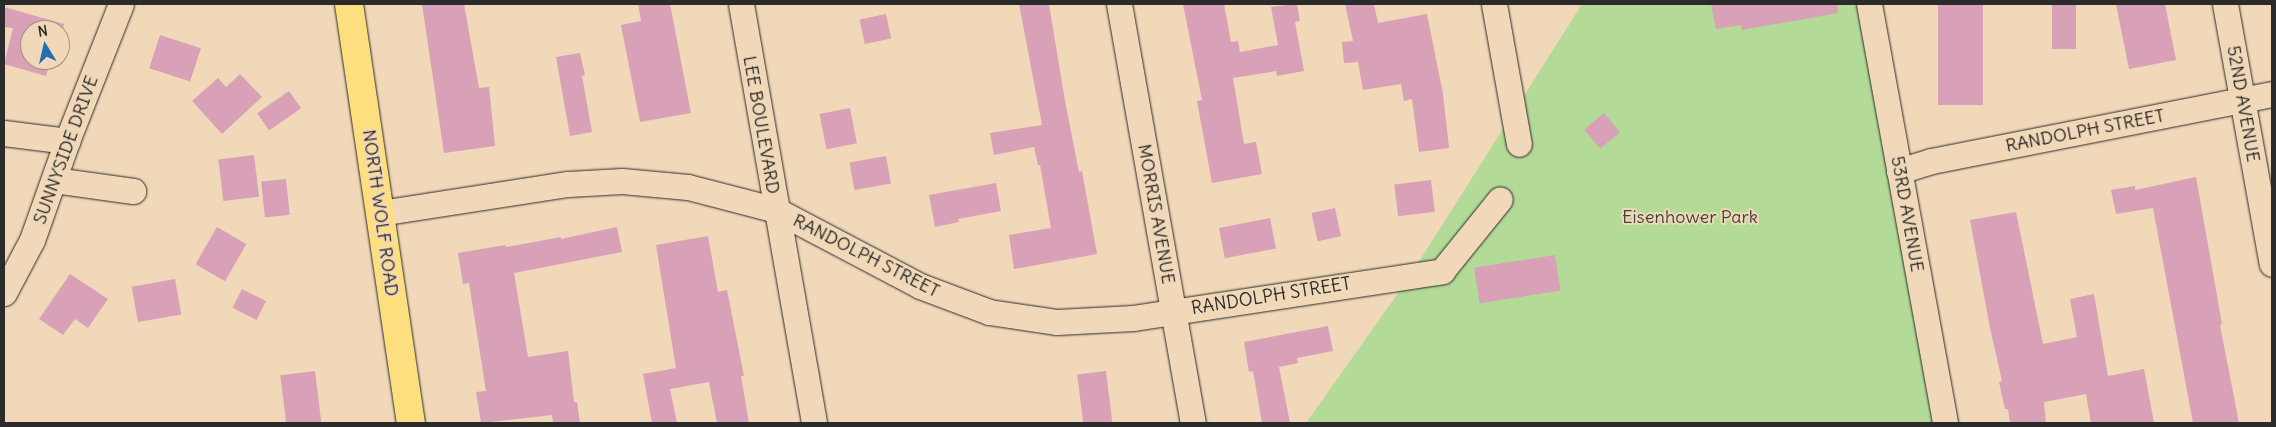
<!DOCTYPE html>
<style>
body{margin:0}
#map{position:relative;width:2276px;height:427px;overflow:hidden;background:#f0d8b8;font-family:Delius,sans-serif}
div>[style]{position:absolute}
[style*='--x']{left:calc(var(--x)*1px);top:calc(var(--y)*1px);width:calc(var(--w)*1px);rotate:calc(var(--a)*1deg)}
.green>*{inset:0;background:#b3db97}
.building>*{inset:0;background:#d8a1b7;transform-origin:0 0}
.roads{filter:drop-shadow(0 0 1px #2b2b2b) drop-shadow(0 0 1px #2b2b2b)}
.minor>*{height:25px;margin:-12.5px;padding:0 12.5px;transform-origin:12.5px;border-radius:12.5px;background:#f0d8b8}
.major>*{height:28px;margin:-14px;padding:0 14px;transform-origin:14px;border-radius:14px;background:#fedf80}
span{translate:-50% -50%;white-space:nowrap;text-align:center;line-height:1.15;-webkit-text-stroke:4px #f0d8b8;paint-order:stroke}
.street-label{font-size:18px;color:#2b2b2b}
.park-label{font-size:18px;color:#3f453b}
.frame{position:absolute;inset:0;border:5px solid #2b2b2b;pointer-events:none}
.north{position:absolute;left:20px;top:20px;width:50px;height:50px;box-sizing:border-box;background:#f0d8b8;border:1px solid #a19380;border-radius:50%;rotate:351deg;font-size:14px;font-weight:700;line-height:20px;text-align:center;color:#2b2b2b}
.north::after{content:'';display:block;margin:auto;width:18px;height:22px;background:#1f6fb2;clip-path:polygon(50% 0,100% 100%,50% 72%,0 100%)}
</style>
<div id="map">
<div class="green">
<i style="clip-path:polygon(1582px 4px,1861px 4px,1938px 423px,1306px 423px,1408px 279px)"></i>
</div>
<div class="building">
<i style="clip-path:polygon(422px 4px,464px 4px,479px 88px,489px 87px,495px 146px,444px 153px)"></i>
<i style="clip-path:polygon(638px 4px,670px 4px,691px 113px,640px 122px,621px 25px,641px 21px)"></i>
<i style="clip-path:polygon(1019px 4px,1049px 4px,1065px 101px,1079px 172px,1082px 171px,1097px 254px,1014px 269px,1009px 235px,1051px 228px,1040px 165px,1038px 165px,1034px 147px,994px 155px,990px 133px,1042px 125px)"></i>
<i style="clip-path:polygon(1183px 4px,1224px 4px,1231px 42px,1238px 41px,1240px 52px,1278px 45px,1271px 7px,1297px 4px,1300px 21px,1295px 22px,1304px 71px,1277px 76px,1276px 71px,1233px 78px,1244px 144px,1256px 142px,1262px 174px,1212px 183px,1197px 101px,1202px 100px)"></i>
<i style="clip-path:polygon(1345px 4px,1374px 4px,1378px 23px,1427px 14px,1443px 94px,1449px 148px,1419px 152px,1412px 99px,1404px 101px,1401px 84px,1363px 90px,1358px 62px,1344px 63px,1342px 42px,1353px 41px)"></i>
<i style="clip-path:polygon(1711px 4px,1837px 4px,1838px 13px,1742px 30px,1741px 25px,1716px 29px)"></i>
<i style="left:1938px;top:4px;width:45px;height:101px"></i>
<i style="left:2052px;top:4px;width:24px;height:45px"></i>
<i style="clip-path:polygon(2116px 4px,2165px 4px,2176px 60px,2129px 69px)"></i>
<i style="clip-path:polygon(4px 7px,64px 24px,61px 36px,60px 30px,30px 30px,30px 60px,51px 60px,46px 76px,4px 64px,13px 28px,4px 27px)"></i>
<i style="left:886px;top:14px;width:25px;height:27px;rotate:78deg"></i>
<i style="left:160px;top:35px;width:43px;height:35px;rotate:18deg"></i>
<i style="clip-path:polygon(580px 53px,585px 75px,582px 76px,592px 132px,570px 136px,556px 57px)"></i>
<i style="clip-path:polygon(240px 74px,262px 97px,222px 134px,192px 101px,218px 78px,226px 87px)"></i>
<i style="left:289px;top:91px;width:21px;height:39px;rotate:55deg"></i>
<i style="left:850px;top:108px;width:36px;height:31px;rotate:79deg"></i>
<i style="left:1604px;top:113px;width:25px;height:26px;rotate:50deg"></i>
<i style="left:254px;top:155px;width:42px;height:36px;rotate:83deg"></i>
<i style="left:886px;top:156px;width:28px;height:37px;rotate:80deg"></i>
<i style="clip-path:polygon(2196px 177px,2222px 324px,2220px 325px,2239px 423px,2193px 423px,2153px 208px,2116px 214px,2111px 190px,2135px 186px,2135px 190px)"></i>
<i style="left:286px;top:179px;width:36px;height:25px;rotate:84deg"></i>
<i style="left:1431px;top:180px;width:32px;height:37px;rotate:83deg"></i>
<i style="clip-path:polygon(996px 183px,1001px 211px,958px 219px,959px 222px,935px 227px,929px 195px)"></i>
<i style="left:1335px;top:208px;width:29px;height:24px;rotate:78deg"></i>
<i style="clip-path:polygon(2016px 212px,2043px 344px,2077px 337px,2070px 299px,2094px 294px,2108px 376px,2144px 369px,2154px 423px,2091px 423px,2086px 394px,2044px 402px,2046px 423px,2010px 423px,2008px 409px,2005px 409px,1999px 382px,2002px 381px,1990px 328px,1970px 220px)"></i>
<i style="left:1270px;top:218px;width:31px;height:52px;rotate:79deg"></i>
<i style="left:217px;top:227px;width:34px;height:43px;rotate:30deg"></i>
<i style="clip-path:polygon(617px 227px,622px 252px,514px 273px,528px 357px,568px 351px,574px 402px,577px 402px,580px 423px,553px 423px,552px 415px,481px 423px,476px 392px,486px 391px,469px 283px,463px 284px,458px 253px,505px 245px,506px 247px,561px 237px,561px 239px)"></i>
<i style="clip-path:polygon(708px 236px,718px 292px,727px 290px,744px 376px,741px 376px,749px 423px,717px 423px,709px 382px,670px 389px,677px 423px,652px 423px,643px 374px,676px 368px,656px 245px)"></i>
<i style="left:1555px;top:255px;width:36px;height:82px;rotate:81deg"></i>
<i style="clip-path:polygon(70px 274px,108px 299px,88px 328px,75px 319px,63px 335px,39px 319px)"></i>
<i style="left:175px;top:279px;width:36px;height:44px;rotate:80deg"></i>
<i style="left:242px;top:289px;width:27px;height:21px;rotate:27deg"></i>
<i style="clip-path:polygon(1328px 326px,1333px 351px,1297px 358px,1298px 363px,1279px 367px,1290px 423px,1262px 423px,1253px 371px,1249px 372px,1244px 342px)"></i>
<i style="left:315px;top:371px;width:52px;height:35px;rotate:83deg"></i>
<i style="left:1106px;top:371px;width:52px;height:29px;rotate:83deg"></i>
</div>
<div class="roads">
<div class="minor">
<i style="--x:741;--y:4;--w:425;--a:80.1"></i>
<i style="--x:1119;--y:4;--w:425;--a:80"></i>
<i style="--x:1494;--y:4;--w:142;--a:79.9"></i>
<i style="--x:1869;--y:4;--w:426;--a:79.7"></i>
<i style="--x:2225;--y:4;--w:264;--a:79.8"></i>
<i style="--x:4;--y:133;--w:64;--a:7.2"></i>
<i style="--x:1899;--y:171;--w:34;--a:-17"></i>
<i style="--x:1931;--y:161;--w:348;--a:-11.1"></i>
<i style="--x:54;--y:180;--w:80;--a:7.9"></i>
<i style="--x:380;--y:213;--w:190;--a:-8.8"></i>
<i style="--x:568;--y:184;--w:54;--a:-3.2"></i>
<i style="--x:622;--y:181;--w:66;--a:5.2"></i>
<i style="--x:688;--y:187;--w:91;--a:14.6"></i>
<i style="--x:776;--y:210;--w:163;--a:27.8"></i>
<i style="--x:920;--y:286;--w:74;--a:20.6"></i>
<i style="--x:989;--y:312;--w:69;--a:8.4"></i>
<i style="--x:1057;--y:322;--w:76;--a:-3"></i>
<i style="--x:1133;--y:318;--w:313;--a:-8.6"></i>
<i style="--x:1442;--y:271;--w:92;--a:-51.1"></i>
<i style="--x:4;--y:293;--w:60;--a:-62.2"></i>
<i style="--x:32;--y:240;--w:105;--a:-70.5"></i>
<i style="--x:67;--y:141;--w:147;--a:-68.5"></i>
</div>
<div class="major">
<i style="--x:349;--y:4;--w:424;--a:81.6"></i>
</div>
</div>
<div class="street-label">
<span style="left:2243px;top:104px;rotate:80deg">52ND AVENUE</span>
<span style="left:761px;top:125px;rotate:80deg">LEE BOULEVARD</span>
<span style="left:2085px;top:131px;rotate:-11deg">RANDOLPH STREET</span>
<span style="left:66px;top:150px;rotate:-70deg">SUNNYSIDE DRIVE</span>
<span style="left:380px;top:213px;rotate:82deg">NORTH WOLF ROAD</span>
<span style="left:1156px;top:214px;rotate:80deg">MORRIS AVENUE</span>
<span style="left:1907px;top:214px;rotate:80deg">53RD AVENUE</span>
<span style="left:866px;top:256px;rotate:27deg">RANDOLPH STREET</span>
<span style="left:1271px;top:296px;rotate:-9deg">RANDOLPH STREET</span>
</div>
<div class="park-label">
<span style="left:1690px;top:217px">Eisenhower Park</span>
</div>
<div class="frame"></div>
<div class="north">N</div>
</div>
